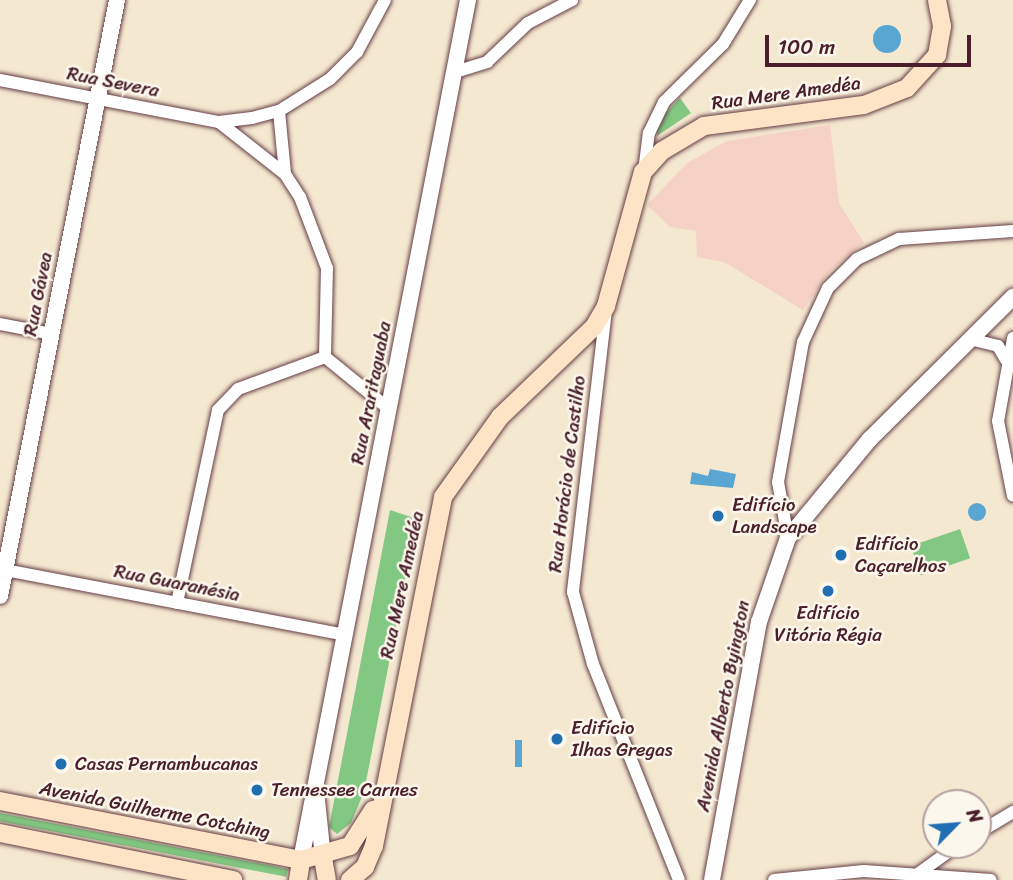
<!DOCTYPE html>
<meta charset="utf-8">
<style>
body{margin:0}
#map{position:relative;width:1013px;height:880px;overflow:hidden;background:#f5e8d1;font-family:Sriracha,sans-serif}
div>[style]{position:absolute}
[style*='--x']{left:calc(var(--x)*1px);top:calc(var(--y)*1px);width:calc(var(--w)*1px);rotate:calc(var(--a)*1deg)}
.built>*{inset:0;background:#f6d1c5}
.green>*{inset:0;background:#82c782;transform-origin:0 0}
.water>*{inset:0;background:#58a6d1;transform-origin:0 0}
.round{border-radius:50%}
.roads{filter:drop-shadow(0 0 2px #643d44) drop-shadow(0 0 2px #643d44)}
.minor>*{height:12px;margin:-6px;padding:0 6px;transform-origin:6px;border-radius:6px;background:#fff}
.tertiary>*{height:16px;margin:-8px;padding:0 8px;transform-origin:8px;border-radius:8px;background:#fff}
.secondary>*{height:18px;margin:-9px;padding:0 9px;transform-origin:9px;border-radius:9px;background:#fee4c6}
.dots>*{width:19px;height:19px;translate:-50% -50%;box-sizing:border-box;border:4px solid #fbf7ec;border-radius:50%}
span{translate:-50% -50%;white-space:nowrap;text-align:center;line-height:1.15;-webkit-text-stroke:5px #fbf7ec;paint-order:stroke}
.street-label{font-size:19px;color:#4a1f2b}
.poi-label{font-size:19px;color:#4a1f2b}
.left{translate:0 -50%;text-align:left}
.north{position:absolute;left:922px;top:789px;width:70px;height:70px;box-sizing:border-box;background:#fbf7ec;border:2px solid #b4a19f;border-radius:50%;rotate:65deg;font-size:19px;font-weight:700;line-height:28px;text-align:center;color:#4a1f2b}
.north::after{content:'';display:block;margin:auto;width:24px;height:32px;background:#1f6fb2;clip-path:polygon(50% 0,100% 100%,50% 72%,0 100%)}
.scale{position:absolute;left:765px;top:35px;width:206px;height:32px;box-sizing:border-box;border:4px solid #4a1f2b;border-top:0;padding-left:9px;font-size:21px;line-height:24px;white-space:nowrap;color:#4a1f2b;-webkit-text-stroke:5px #fbf7ec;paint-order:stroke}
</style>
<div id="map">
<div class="built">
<i style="clip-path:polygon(830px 125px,839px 203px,864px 243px,831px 270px,803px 310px,724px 262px,697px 257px,696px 231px,670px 227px,647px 205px,687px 163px,727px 141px)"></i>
</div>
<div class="green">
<i style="clip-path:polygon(680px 98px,691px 113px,657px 136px,658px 121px)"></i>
<i style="clip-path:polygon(390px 510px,414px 518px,405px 580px,364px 792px,351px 823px,337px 834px,329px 827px)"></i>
<i style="left:960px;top:529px;width:31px;height:52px;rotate:71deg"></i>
<i style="left:0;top:813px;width:293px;height:8px;rotate:11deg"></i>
</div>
<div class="water">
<i class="round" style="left:873px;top:25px;width:28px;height:28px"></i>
<i style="clip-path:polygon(710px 469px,736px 474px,733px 488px,690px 484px,692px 472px,708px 476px)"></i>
<i class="round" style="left:968px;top:503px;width:18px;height:18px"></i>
<i style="left:515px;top:740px;width:7px;height:27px"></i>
</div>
<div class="roads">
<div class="minor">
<i style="--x:455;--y:72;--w:34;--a:-17"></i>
<i style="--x:487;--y:62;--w:57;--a:-43.6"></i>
<i style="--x:528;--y:23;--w:50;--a:-27.6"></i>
<i style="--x:0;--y:80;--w:223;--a:10.9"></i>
<i style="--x:219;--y:122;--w:33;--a:-7"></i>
<i style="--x:252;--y:118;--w:28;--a:-15"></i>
<i style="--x:279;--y:111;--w:60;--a:-32.1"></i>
<i style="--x:330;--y:79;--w:38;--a:-45"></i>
<i style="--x:357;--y:52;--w:59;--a:-61.7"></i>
<i style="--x:279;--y:111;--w:62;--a:84.5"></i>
<i style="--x:219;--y:122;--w:84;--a:38.2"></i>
<i style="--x:285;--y:174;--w:27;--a:57"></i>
<i style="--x:300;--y:197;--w:76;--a:69.2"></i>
<i style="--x:327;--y:268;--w:89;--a:91.3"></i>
<i style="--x:325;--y:357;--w:82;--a:39.1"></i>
<i style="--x:644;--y:172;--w:39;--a:-83"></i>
<i style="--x:649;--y:133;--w:34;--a:-64"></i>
<i style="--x:664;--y:102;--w:83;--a:-44.5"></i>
<i style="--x:723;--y:44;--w:52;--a:-58.5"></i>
<i style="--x:606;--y:310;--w:284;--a:96.7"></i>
<i style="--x:573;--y:592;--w:75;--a:74.5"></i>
<i style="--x:593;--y:664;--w:232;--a:68.3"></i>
<i style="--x:0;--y:324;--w:53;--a:10.9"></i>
<i style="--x:1013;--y:338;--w:84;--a:100.2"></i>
<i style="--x:998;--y:421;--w:76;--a:78.7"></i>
<i style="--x:970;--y:339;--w:29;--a:14"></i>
<i style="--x:998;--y:346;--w:16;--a:60"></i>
<i style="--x:788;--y:538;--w:57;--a:-100.1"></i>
<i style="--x:778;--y:482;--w:142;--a:-79.9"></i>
<i style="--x:803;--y:342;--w:60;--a:-65.2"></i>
<i style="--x:828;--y:288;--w:41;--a:-45"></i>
<i style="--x:857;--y:259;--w:47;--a:-25.5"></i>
<i style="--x:899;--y:239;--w:114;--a:-4"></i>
<i style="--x:0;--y:569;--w:352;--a:10.8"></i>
<i style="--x:177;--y:603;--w:197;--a:-78"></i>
<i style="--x:218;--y:410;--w:29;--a:-46"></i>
<i style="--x:238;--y:389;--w:93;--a:-20.2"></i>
<i style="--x:978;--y:833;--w:41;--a:-31"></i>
<i style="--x:919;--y:873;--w:48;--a:-35.7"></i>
<i style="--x:774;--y:880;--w:90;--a:-5.7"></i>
<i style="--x:864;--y:871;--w:127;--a:4.1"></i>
</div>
<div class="tertiary">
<i style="--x:0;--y:596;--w:607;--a:-78.89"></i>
<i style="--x:317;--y:800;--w:58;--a:84.1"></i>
<i style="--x:301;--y:860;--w:876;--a:-79.01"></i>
<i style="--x:712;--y:880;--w:262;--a:-79.7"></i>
<i style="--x:759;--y:622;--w:89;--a:-71"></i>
<i style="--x:788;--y:538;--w:129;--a:-50.4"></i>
<i style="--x:870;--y:439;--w:202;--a:-44.8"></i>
</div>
<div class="secondary">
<i style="--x:0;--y:801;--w:307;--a:11.1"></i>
<i style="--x:301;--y:860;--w:51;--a:-15.9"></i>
<i style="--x:350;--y:846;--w:43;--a:-57.4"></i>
<i style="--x:0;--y:833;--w:238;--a:11.4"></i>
<i style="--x:323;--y:858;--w:22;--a:80"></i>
<i style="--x:298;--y:880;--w:20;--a:-81"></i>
<i style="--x:350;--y:880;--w:20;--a:-41"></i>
<i style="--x:365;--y:867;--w:23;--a:-67"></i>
<i style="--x:374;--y:846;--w:356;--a:-78.8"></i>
<i style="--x:443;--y:497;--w:98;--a:-54.5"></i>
<i style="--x:500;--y:417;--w:130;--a:-43.8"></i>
<i style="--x:594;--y:327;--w:24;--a:-60"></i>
<i style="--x:606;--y:306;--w:139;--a:-74.6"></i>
<i style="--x:643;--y:172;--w:28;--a:-48"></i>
<i style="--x:662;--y:151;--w:49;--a:-30.8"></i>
<i style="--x:704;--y:126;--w:161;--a:-7.5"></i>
<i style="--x:864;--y:105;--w:46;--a:-21.6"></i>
<i style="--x:907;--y:88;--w:45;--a:-47.7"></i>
<i style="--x:937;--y:55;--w:29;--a:-80"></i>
<i style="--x:942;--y:26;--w:26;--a:-101"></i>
</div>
</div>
<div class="dots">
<i style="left:718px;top:516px;background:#1f6fb2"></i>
<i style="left:841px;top:555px;background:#1f6fb2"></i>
<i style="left:828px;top:591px;background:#1f6fb2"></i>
<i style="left:557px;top:739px;background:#1f6fb2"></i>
<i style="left:61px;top:764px;background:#1f6fb2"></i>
<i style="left:257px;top:790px;background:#1f6fb2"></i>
</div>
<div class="street-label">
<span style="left:113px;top:82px;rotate:11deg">Rua Severa</span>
<span style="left:786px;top:93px;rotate:-8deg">Rua Mere Amedéa</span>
<span style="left:38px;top:294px;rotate:-79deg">Rua Gávea</span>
<span style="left:371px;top:393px;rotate:-79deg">Rua Araritaguaba</span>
<span style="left:567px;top:474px;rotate:-83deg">Rua Horácio de Castilho</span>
<span style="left:177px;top:583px;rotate:11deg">Rua Guaranésia</span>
<span style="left:402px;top:585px;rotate:-78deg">Rua Mere Amedéa</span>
<span style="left:723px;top:706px;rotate:-79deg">Avenida Alberto Byington</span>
<span style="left:155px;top:810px;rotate:11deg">Avenida Guilherme Cotching</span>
</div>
<div class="poi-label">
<span class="left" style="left:732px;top:516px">Edifício<br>Landscape</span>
<span class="left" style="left:855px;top:555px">Edifício<br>Caçarelhos</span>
<span style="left:828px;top:624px">Edifício<br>Vitória Régia</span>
<span class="left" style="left:571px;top:739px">Edifício<br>Ilhas Gregas</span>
<span class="left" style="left:75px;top:764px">Casas Pernambucanas</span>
<span class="left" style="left:271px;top:790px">Tennessee Carnes</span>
</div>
<div class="north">N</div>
<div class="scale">100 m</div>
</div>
